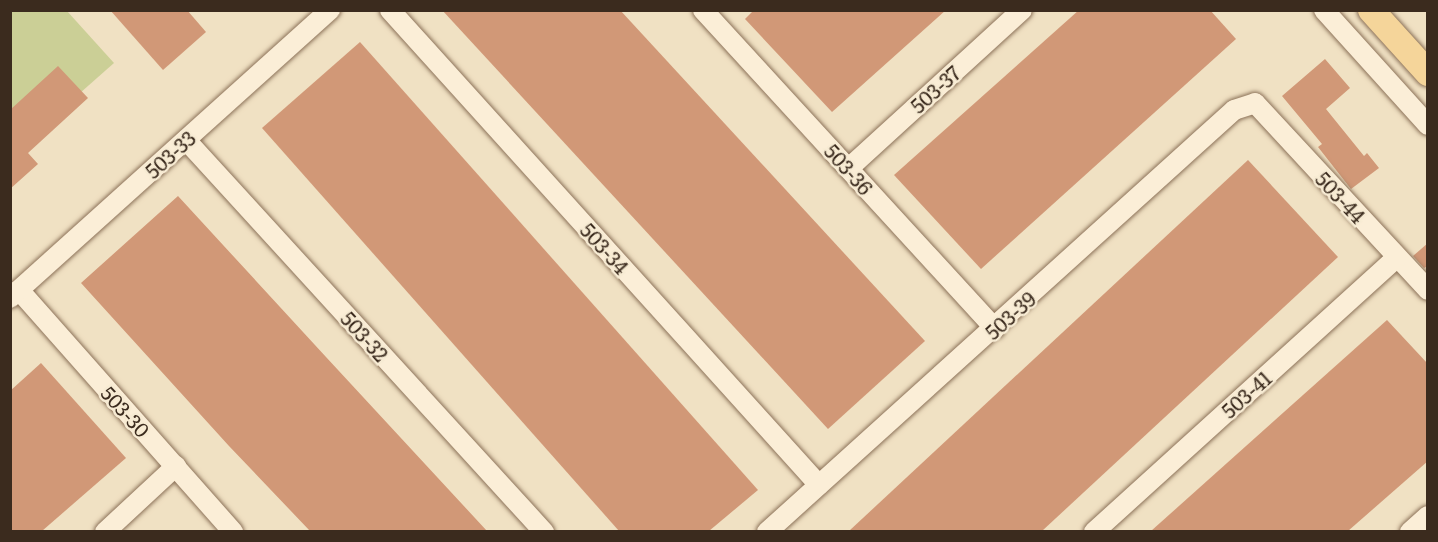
<!DOCTYPE html>
<style>
body{margin:0}
#map{position:relative;width:1438px;height:542px;overflow:hidden;background:#f0e1c3;font-family:Literata,serif}
div>[style]{position:absolute}
[style*='--x']{left:calc(var(--x)*1px);top:calc(var(--y)*1px);width:calc(var(--w)*1px);rotate:calc(var(--a)*1deg)}
.green>*{inset:0;background:#cbcf96}
.building>*{inset:0;background:#d19877}
.roads{filter:drop-shadow(0 0 2px #8c7259) drop-shadow(0 0 2px #8c7259)}
.minor>*{height:20px;margin:-10px;padding:0 10px;transform-origin:10px;border-radius:10px;background:#fbeed7}
.major>*{height:26px;margin:-13px;padding:0 13px;transform-origin:13px;border-radius:13px;background:#f5d59a}
span{translate:-50% -50%;white-space:nowrap;text-align:center;line-height:1.15;-webkit-text-stroke:5px #f7ebd3;paint-order:stroke}
.street-label{font-size:20px;color:#3b2b1e}
.frame{position:absolute;inset:0;border:12px solid #3b2b1e;pointer-events:none}
</style>
<div id="map">
<div class="green">
<i style="clip-path:polygon(11px 11px,67px 11px,114px 63px,11px 154px)"></i>
</div>
<div class="building">
<i style="clip-path:polygon(110px 10px,187px 10px,206px 32px,163px 70px)"></i>
<i style="clip-path:polygon(442px 10px,620px 10px,925px 341px,828px 429px)"></i>
<i style="clip-path:polygon(754px 10px,946px 10px,832px 112px,745px 19px)"></i>
<i style="clip-path:polygon(1079px 10px,1210px 10px,1236px 39px,981px 269px,894px 175px)"></i>
<i style="clip-path:polygon(360px 42px,758px 490px,709px 531px,619px 531px,262px 128px)"></i>
<i style="clip-path:polygon(1325px 59px,1350px 88px,1326px 109px,1364px 156px,1367px 153px,1379px 168px,1351px 189px,1318px 147px,1322px 144px,1282px 96px)"></i>
<i style="clip-path:polygon(58px 66px,88px 98px,28px 153px,38px 164px,10px 189px,10px 110px)"></i>
<i style="clip-path:polygon(1248px 160px,1338px 257px,1042px 531px,849px 531px)"></i>
<i style="clip-path:polygon(178px 196px,326px 357px,487px 531px,310px 531px,229px 446px,81px 283px)"></i>
<i style="clip-path:polygon(1428px 243px,1428px 266px,1424px 268px,1413px 256px)"></i>
<i style="clip-path:polygon(1387px 320px,1428px 364px,1428px 461px,1348px 531px,1151px 531px)"></i>
<i style="clip-path:polygon(41px 363px,126px 458px,42px 531px,10px 531px,10px 391px)"></i>
</div>
<div class="roads">
<div class="minor">
<i style="--x:390;--y:10;--w:640;--a:47.91"></i>
<i style="--x:703;--y:10;--w:432;--a:47.5"></i>
<i style="--x:1324;--y:10;--w:155;--a:47.9"></i>
<i style="--x:186;--y:140;--w:531;--a:47.6"></i>
<i style="--x:849;--y:168;--w:234;--a:-42.4"></i>
<i style="--x:19;--y:290;--w:323;--a:48.5"></i>
<i style="--x:10;--y:298;--w:431;--a:-42"></i>
<i style="--x:105;--y:532;--w:97;--a:-42.9"></i>
<i style="--x:767;--y:532;--w:629;--a:-42.1"></i>
<i style="--x:1234;--y:110;--w:22;--a:-18"></i>
<i style="--x:1255;--y:103;--w:255;--a:47.2"></i>
<i style="--x:1094;--y:532;--w:409;--a:-42.2"></i>
<i style="--x:1410;--y:532;--w:24;--a:-42"></i>
</div>
<div class="major">
<i style="--x:1371;--y:10;--w:85;--a:47.9"></i>
</div>
</div>
<div class="street-label">
<span style="left:935px;top:89px;rotate:-42deg">503-37</span>
<span style="left:170px;top:154px;rotate:-42deg">503-33</span>
<span style="left:849px;top:169px;rotate:48deg">503-36</span>
<span style="left:1341px;top:197px;rotate:47deg">503-44</span>
<span style="left:605px;top:248px;rotate:48deg">503-34</span>
<span style="left:1010px;top:315px;rotate:-42deg">503-39</span>
<span style="left:365px;top:336px;rotate:48deg">503-32</span>
<span style="left:1246px;top:394px;rotate:-42deg">503-41</span>
<span style="left:126px;top:411px;rotate:48deg">503-30</span>
</div>
<div class="frame"></div>
</div>
